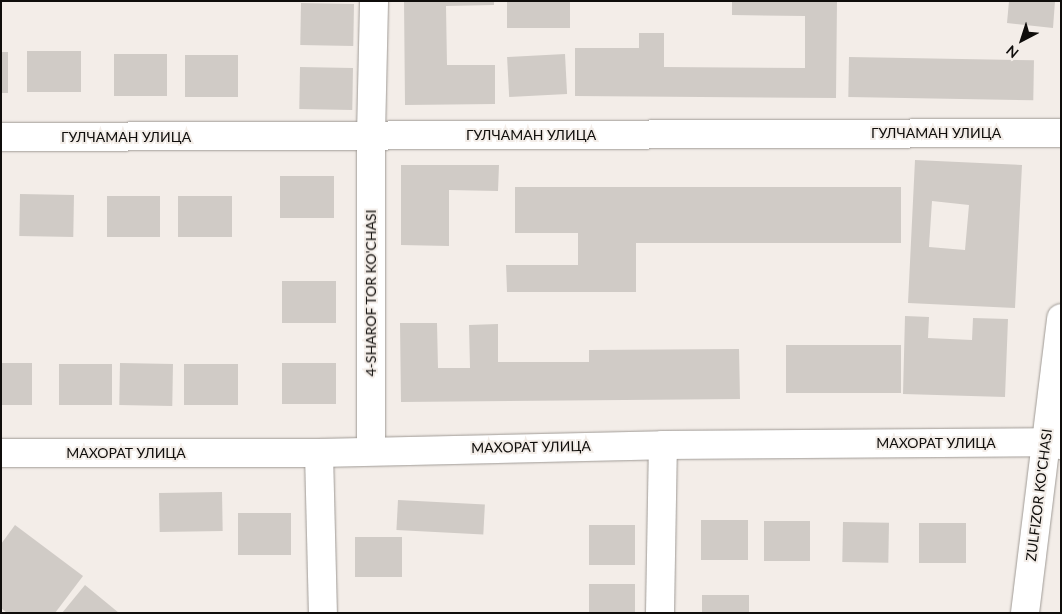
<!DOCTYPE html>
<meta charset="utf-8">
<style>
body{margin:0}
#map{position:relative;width:1062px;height:614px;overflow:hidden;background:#f3ede8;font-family:Lato,sans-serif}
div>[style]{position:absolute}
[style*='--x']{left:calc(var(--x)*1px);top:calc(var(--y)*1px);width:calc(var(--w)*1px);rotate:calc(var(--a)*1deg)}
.building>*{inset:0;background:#d0cbc6;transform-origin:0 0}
.roads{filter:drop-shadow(0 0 1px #9f9a95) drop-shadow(0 0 1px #9f9a95)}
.minor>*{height:28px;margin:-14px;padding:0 14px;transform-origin:14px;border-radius:14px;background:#fff}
span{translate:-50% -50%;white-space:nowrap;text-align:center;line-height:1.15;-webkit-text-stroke:4px #f3ede8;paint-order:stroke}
.street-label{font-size:14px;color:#0f0d0b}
.frame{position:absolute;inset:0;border:2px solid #0f0d0b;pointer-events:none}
.north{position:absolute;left:997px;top:15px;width:50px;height:50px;-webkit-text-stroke:4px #f3ede8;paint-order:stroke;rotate:220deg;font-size:14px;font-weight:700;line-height:20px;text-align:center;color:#0f0d0b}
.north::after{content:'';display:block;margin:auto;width:18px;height:22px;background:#0f0d0b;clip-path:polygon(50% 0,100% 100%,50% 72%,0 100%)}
</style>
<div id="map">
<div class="building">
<i style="clip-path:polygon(404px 1px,494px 1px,494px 5px,446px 6px,447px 65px,495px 65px,495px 104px,405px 105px)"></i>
<i style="left:507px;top:1px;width:63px;height:27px"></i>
<i style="clip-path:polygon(732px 1px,837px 1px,836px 98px,575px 96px,575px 48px,639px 48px,639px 33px,664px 33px,664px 67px,805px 68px,805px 16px,732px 15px)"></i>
<i style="clip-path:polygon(1009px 1px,1055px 1px,1053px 28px,1007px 23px)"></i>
<i style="left:301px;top:3px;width:53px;height:42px;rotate:1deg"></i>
<i style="left:27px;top:51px;width:54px;height:41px"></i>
<i style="left:1px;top:52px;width:7px;height:41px"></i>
<i style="left:114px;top:54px;width:53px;height:42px"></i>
<i style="left:565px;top:54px;width:40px;height:58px;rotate:87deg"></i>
<i style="left:185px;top:55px;width:53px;height:42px"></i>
<i style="left:849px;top:57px;width:185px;height:40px;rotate:1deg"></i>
<i style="left:300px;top:67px;width:53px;height:42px;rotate:1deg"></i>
<i style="clip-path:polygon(evenodd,915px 160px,1022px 165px,1015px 308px,908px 303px,915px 160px,932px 201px,969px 205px,965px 250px,929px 247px,932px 201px)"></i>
<i style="clip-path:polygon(401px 165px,499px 165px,498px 191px,449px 190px,449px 246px,401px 245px)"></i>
<i style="left:280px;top:176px;width:54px;height:42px"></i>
<i style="clip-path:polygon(515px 187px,901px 187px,901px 243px,636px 243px,636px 292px,507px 292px,506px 265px,578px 265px,578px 233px,515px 233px)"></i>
<i style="left:20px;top:194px;width:54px;height:42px;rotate:1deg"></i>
<i style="left:107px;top:196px;width:53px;height:41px"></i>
<i style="left:178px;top:196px;width:54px;height:41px"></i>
<i style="left:282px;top:281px;width:54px;height:42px"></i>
<i style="clip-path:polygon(905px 316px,929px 317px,928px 338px,972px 340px,973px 318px,1008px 319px,1005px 397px,903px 394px)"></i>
<i style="clip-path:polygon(400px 323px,437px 323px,438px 368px,470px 368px,469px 325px,498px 324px,498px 362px,589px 362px,589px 350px,739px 349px,740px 399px,401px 402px)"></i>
<i style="left:786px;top:345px;width:115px;height:48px"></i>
<i style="left:1px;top:363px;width:31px;height:42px"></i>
<i style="left:120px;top:363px;width:53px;height:42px;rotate:1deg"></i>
<i style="left:282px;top:363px;width:54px;height:41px"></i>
<i style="left:59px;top:364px;width:53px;height:41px"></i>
<i style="left:184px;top:364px;width:54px;height:41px"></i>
<i style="left:222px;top:492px;width:39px;height:63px;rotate:89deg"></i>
<i style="left:398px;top:500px;width:87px;height:30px;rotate:3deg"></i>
<i style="left:238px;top:513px;width:53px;height:42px"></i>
<i style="left:701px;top:520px;width:47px;height:40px"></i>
<i style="left:764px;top:521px;width:46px;height:40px"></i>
<i style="left:843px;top:522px;width:46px;height:40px;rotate:1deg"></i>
<i style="left:919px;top:523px;width:47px;height:40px"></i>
<i style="clip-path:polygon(15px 525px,83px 576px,55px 613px,7px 613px,1px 608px,1px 544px)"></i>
<i style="left:589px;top:525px;width:46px;height:40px"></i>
<i style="left:355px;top:537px;width:47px;height:40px"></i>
<i style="left:589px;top:584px;width:46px;height:29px"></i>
<i style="clip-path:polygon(85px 585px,119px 613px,62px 613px)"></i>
<i style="left:702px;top:595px;width:47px;height:18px"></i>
</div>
<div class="roads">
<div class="minor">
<i style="--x:1;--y:137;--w:1060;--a:-0.22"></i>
<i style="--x:371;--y:450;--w:315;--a:-90"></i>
<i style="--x:371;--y:135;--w:134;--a:-88.7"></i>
<i style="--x:1;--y:453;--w:318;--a:0"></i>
<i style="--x:319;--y:453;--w:344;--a:-1.3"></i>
<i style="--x:663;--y:445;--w:382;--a:-0.4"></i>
<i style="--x:1045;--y:442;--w:16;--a:11"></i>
<i style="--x:319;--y:453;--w:160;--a:88.6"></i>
<i style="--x:660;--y:613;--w:168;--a:-89"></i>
<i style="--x:1025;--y:613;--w:297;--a:-83"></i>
</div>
</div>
<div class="street-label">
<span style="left:936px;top:133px">ГУЛЧАМАН УЛИЦА</span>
<span style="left:531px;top:135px">ГУЛЧАМАН УЛИЦА</span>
<span style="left:126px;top:137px">ГУЛЧАМАН УЛИЦА</span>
<span style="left:371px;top:293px;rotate:-90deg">4-SHAROF TOR KO'CHASI</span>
<span style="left:936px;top:443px">МАХОРАТ УЛИЦА</span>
<span style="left:531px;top:447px;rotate:-1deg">МАХОРАТ УЛИЦА</span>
<span style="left:126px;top:453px">МАХОРАТ УЛИЦА</span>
<span style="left:1039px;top:495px;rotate:-83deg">ZULFIZOR KO'CHASI</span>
</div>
<div class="frame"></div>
<div class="north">N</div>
</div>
